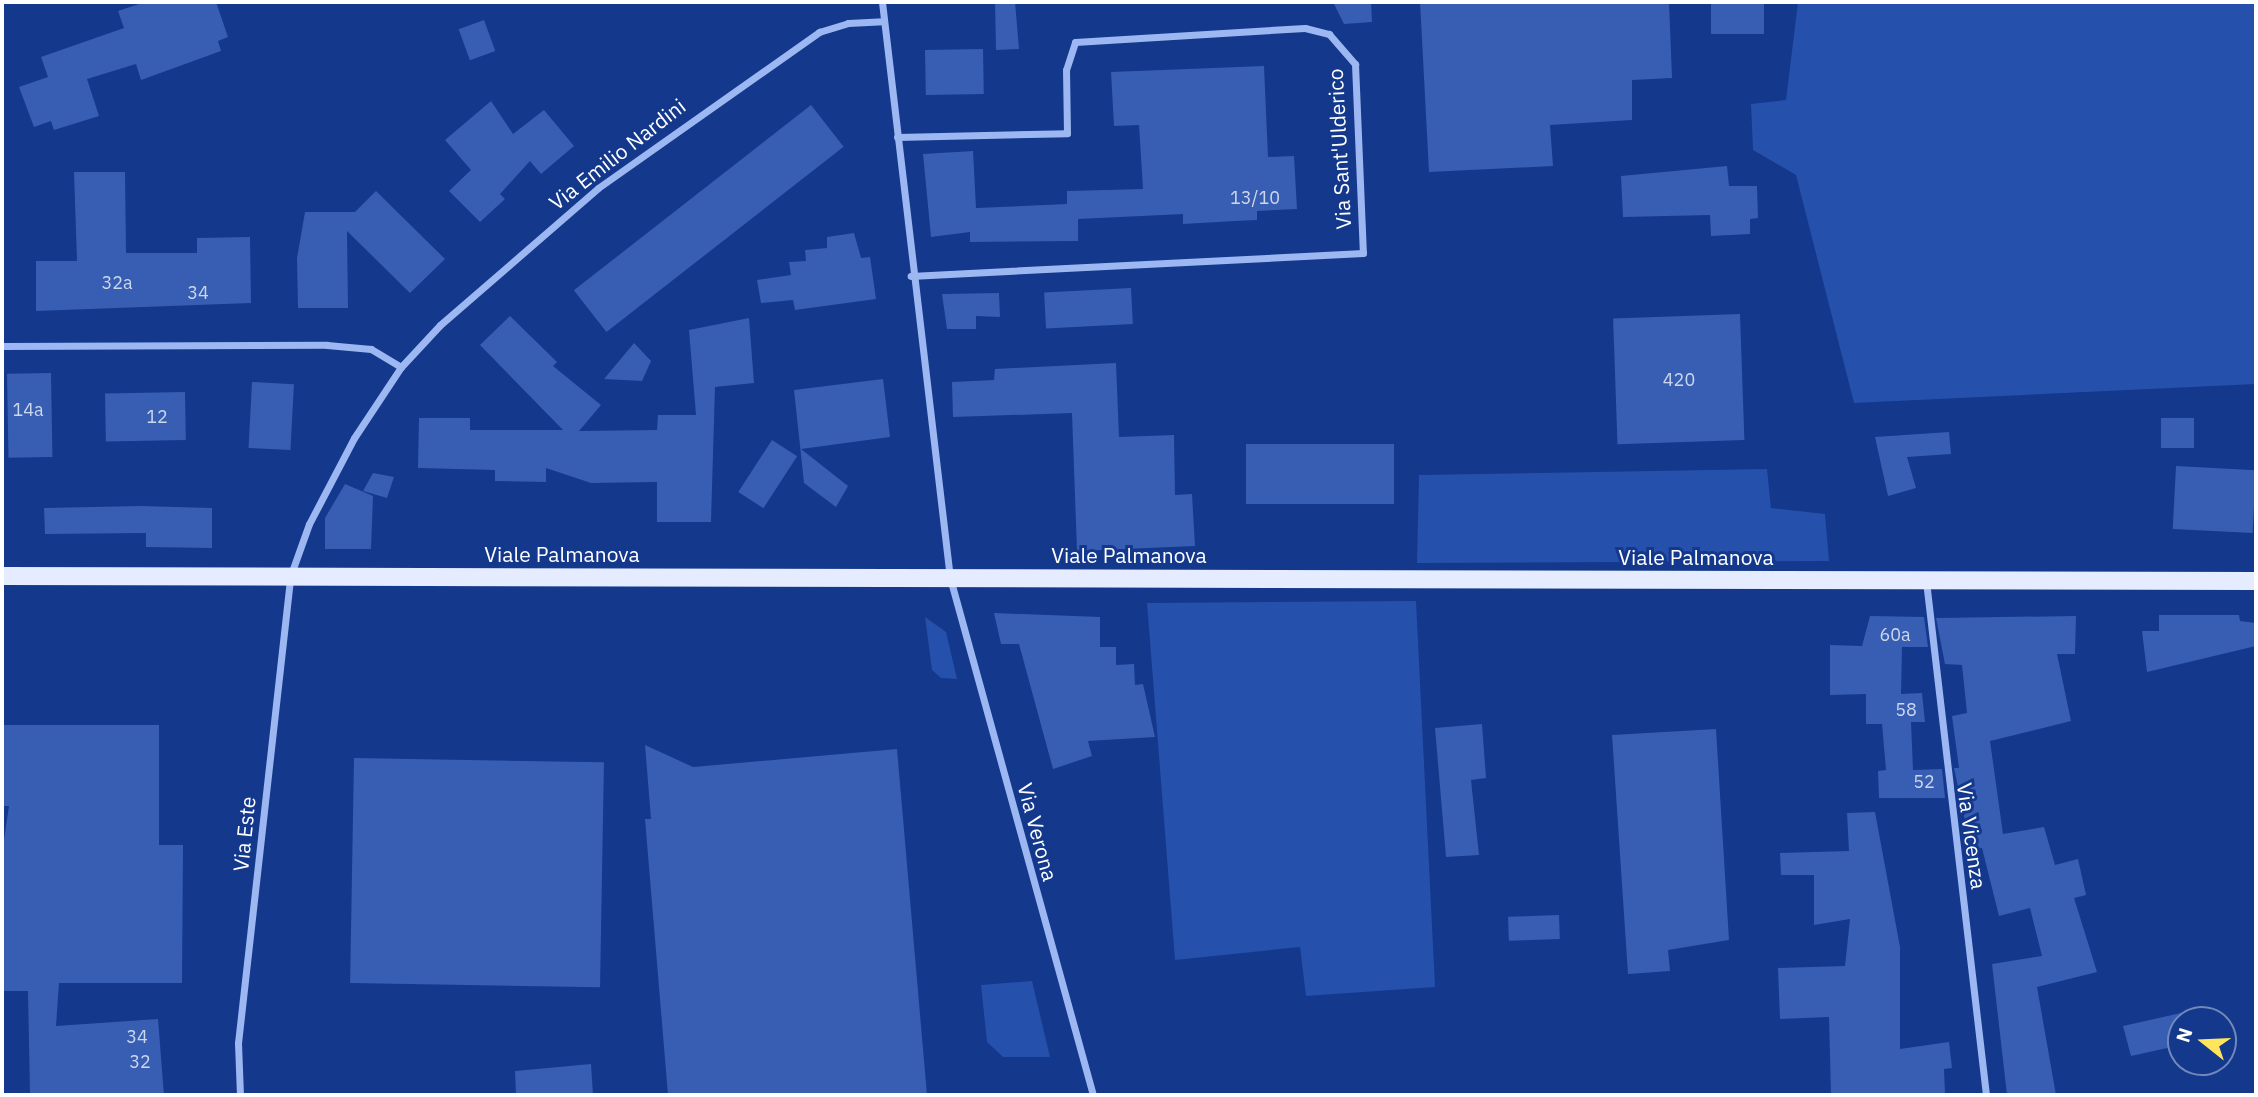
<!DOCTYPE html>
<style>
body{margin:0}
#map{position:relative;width:2258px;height:1097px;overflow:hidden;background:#13388c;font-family:"IBM Plex Sans",sans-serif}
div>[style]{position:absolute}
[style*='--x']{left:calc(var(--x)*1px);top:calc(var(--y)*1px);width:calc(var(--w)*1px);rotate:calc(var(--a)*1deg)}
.green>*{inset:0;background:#2550ab}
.building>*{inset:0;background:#375eb3;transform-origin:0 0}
.street>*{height:7px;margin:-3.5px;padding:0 3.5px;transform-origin:3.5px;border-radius:3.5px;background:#9cb7f1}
.primary>*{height:18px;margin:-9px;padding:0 9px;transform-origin:9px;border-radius:9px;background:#e5ecff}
span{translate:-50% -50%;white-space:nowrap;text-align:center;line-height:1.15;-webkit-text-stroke:6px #13388c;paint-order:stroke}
.number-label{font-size:18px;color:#cdd7ec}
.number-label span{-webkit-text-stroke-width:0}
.street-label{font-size:21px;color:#fff}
.frame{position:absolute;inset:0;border:4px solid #fff;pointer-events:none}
.north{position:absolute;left:2167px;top:1006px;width:70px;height:70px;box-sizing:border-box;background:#13388c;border:2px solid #7188ba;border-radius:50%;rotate:288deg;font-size:19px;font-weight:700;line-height:28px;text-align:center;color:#fff}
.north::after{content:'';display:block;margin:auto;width:24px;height:32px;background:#ffe55b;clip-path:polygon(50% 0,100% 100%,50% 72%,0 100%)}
</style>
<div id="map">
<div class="green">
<i style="clip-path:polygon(1798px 2px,2256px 2px,2256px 384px,1854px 403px,1796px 175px,1753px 150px,1751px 104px,1786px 100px)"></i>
<i style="clip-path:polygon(1767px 469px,1771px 508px,1825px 514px,1829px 561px,1417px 563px,1419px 475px)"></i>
<i style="clip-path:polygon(1416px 601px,1435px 987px,1306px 996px,1300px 947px,1175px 960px,1147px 603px)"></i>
<i style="clip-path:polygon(925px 617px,946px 632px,957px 679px,941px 678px,932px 670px)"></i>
<i style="clip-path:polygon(1032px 981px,1050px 1057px,1003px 1057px,987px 1042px,981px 985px)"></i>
</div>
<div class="building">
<i style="clip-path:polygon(145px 2px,216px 2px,228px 37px,218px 41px,221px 51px,141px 80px,136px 64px,87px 79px,99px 116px,54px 130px,51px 121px,34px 127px,19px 87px,48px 77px,41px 57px,124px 28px,118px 11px)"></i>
<i style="clip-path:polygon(995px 2px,1015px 2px,1019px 49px,996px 50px)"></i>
<i style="clip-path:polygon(1333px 2px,1371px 2px,1372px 22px,1344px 24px)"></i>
<i style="clip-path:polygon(1420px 2px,1669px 2px,1672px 78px,1632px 80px,1632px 120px,1550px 125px,1553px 166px,1429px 172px)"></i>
<i style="left:1711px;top:2px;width:53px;height:32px"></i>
<i style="left:484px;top:20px;width:33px;height:27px;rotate:70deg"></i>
<i style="left:983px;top:49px;width:45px;height:58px;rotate:89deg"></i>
<i style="clip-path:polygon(1264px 66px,1268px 157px,1294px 156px,1297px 209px,1257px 211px,1257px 220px,1235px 221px,1183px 224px,1183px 214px,1078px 219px,1078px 241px,970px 242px,970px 232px,931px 237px,923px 154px,973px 151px,976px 208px,1067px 204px,1067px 191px,1143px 189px,1139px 125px,1114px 126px,1111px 72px)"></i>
<i style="clip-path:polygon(491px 101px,513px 134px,544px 110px,574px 146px,541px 174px,530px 161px,500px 194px,505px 199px,480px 222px,449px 191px,471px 170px,445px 140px)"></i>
<i style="left:811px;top:105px;width:53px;height:301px;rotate:52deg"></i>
<i style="clip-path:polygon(1727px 166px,1729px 186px,1757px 186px,1758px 218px,1750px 219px,1750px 234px,1711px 236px,1710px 215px,1623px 217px,1621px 176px)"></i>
<i style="clip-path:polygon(74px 172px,125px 172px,126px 253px,197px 253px,197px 238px,250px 237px,251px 303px,36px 311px,36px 261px,77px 261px)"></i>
<i style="clip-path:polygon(376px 191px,445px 259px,410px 293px,347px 231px,348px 308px,298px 308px,297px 258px,305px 212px,355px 212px)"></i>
<i style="clip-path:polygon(854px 233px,861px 258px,870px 257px,876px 299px,795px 310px,793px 300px,761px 303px,757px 280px,791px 275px,789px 262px,806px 261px,805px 250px,827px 248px,827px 237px)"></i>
<i style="left:1131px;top:288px;width:36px;height:87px;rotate:87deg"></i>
<i style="clip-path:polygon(999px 293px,1000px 317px,976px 316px,976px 329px,947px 329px,942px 294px)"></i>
<i style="left:1740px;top:314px;width:126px;height:127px;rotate:88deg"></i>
<i style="clip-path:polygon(510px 316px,557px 362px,553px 366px,601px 405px,579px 431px,657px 430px,658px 415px,696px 415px,689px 330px,749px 318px,754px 383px,715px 387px,711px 522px,657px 522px,657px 482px,591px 483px,546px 468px,546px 482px,495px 481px,495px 470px,418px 468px,419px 418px,470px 418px,470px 430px,563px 430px,480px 345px)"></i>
<i style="clip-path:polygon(634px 343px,651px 361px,642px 381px,604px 379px)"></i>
<i style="clip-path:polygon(1116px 363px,1119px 437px,1174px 435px,1175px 495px,1192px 494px,1195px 546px,1077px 551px,1072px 413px,953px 417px,952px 382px,994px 380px,995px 369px)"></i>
<i style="left:51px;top:373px;width:84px;height:44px;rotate:89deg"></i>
<i style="clip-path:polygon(883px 379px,890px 437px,801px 449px,848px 486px,836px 507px,804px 483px,794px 390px)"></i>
<i style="left:252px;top:382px;width:42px;height:66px;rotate:3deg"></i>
<i style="left:185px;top:392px;width:48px;height:80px;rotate:89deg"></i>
<i style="left:2161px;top:418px;width:33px;height:30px"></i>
<i style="clip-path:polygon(1949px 432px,1951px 454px,1907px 457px,1916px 488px,1888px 496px,1875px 437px)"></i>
<i style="left:772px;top:440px;width:30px;height:62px;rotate:33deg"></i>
<i style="left:1246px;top:444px;width:148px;height:60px"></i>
<i style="left:2176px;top:466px;width:80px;height:63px;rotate:3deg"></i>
<i style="clip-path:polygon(373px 473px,394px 477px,387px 498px,363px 491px)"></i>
<i style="clip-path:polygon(345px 484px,373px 496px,371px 549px,325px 549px,325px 518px)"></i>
<i style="clip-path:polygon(140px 506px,212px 508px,212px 548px,146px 547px,146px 533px,45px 534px,44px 508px)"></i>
<i style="clip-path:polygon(994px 613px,1100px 617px,1100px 647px,1116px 647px,1116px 665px,1134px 664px,1135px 685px,1143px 684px,1155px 737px,1088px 741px,1092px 756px,1053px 769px,1019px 644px,1001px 644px)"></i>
<i style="clip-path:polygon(2159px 615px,2239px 615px,2240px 621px,2256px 623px,2256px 646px,2147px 672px,2142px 631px,2159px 631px)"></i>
<i style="clip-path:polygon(1870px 616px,1924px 617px,1928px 647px,1902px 647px,1901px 694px,1922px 693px,1925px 722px,1911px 722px,1913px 770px,1942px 769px,1945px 798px,1879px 798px,1878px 771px,1886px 770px,1882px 724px,1866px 724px,1866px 694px,1830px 695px,1830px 645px,1862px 646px)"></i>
<i style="clip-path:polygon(2076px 616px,2075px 654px,2057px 654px,2071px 721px,1990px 741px,2003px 834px,2044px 827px,2055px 865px,2078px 859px,2086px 895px,2074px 898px,2097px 972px,2037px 987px,2056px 1095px,2007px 1095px,1992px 964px,2042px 956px,2030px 908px,1999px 916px,1982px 848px,1971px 849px,1954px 768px,1959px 768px,1952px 716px,1967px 713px,1962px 665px,1945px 664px,1936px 618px)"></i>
<i style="clip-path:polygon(1482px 724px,1486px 778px,1471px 780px,1479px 855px,1446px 857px,1435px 728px)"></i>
<i style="clip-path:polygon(2px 725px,159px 725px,159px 845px,183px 845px,182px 983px,59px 983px,56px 1026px,158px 1019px,164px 1095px,30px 1095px,28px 991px,2px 991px,2px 853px,9px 806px,2px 806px)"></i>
<i style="clip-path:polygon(1716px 729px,1729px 940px,1668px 950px,1670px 971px,1628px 974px,1612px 735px)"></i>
<i style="clip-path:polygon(645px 745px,693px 767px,897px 749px,927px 1095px,668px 1095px,645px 819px,651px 819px)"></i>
<i style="left:354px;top:758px;width:250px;height:225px;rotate:1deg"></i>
<i style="clip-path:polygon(1875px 812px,1900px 947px,1900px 1049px,1949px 1042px,1952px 1068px,1944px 1069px,1945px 1093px,1831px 1095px,1829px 1017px,1780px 1019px,1778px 968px,1845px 966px,1850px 919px,1814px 925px,1814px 875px,1781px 875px,1780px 853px,1849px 851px,1847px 813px)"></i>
<i style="left:1559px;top:915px;width:24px;height:51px;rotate:88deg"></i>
<i style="clip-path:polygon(2181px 1013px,2181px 1045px,2131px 1056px,2123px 1026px)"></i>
<i style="clip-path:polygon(591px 1064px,593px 1095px,516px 1095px,515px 1071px)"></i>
</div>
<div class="street">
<i style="--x:882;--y:2;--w:580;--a:83.27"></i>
<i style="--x:950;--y:578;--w:536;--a:74.54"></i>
<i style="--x:897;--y:137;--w:170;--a:-1.3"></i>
<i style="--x:1067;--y:133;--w:63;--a:-90.9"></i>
<i style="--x:1066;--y:70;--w:29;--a:-72"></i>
<i style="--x:1075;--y:42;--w:230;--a:-3.5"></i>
<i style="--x:1305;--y:28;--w:25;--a:14"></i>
<i style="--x:1329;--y:34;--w:40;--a:49"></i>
<i style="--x:1355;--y:64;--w:189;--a:87.6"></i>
<i style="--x:1363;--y:253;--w:453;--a:177.1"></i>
<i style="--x:2;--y:346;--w:325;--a:-0.2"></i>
<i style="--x:327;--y:345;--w:44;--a:5.2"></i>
<i style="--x:371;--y:349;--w:35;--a:31"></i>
<i style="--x:1926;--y:581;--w:517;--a:83.34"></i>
<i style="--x:240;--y:1095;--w:52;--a:-92.2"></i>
<i style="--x:238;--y:1043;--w:469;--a:-83.6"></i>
<i style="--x:290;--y:577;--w:56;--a:-70.3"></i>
<i style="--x:309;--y:524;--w:97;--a:-62.4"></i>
<i style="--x:354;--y:438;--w:85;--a:-56.5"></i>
<i style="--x:401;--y:367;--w:57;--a:-47.1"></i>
<i style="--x:440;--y:325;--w:209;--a:-40.9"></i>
<i style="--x:598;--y:188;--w:271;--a:-35.2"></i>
<i style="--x:819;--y:32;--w:30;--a:-17"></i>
<i style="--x:848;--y:23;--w:35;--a:-3"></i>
</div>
<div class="primary">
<i style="--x:2;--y:576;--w:2254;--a:0.13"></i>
</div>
<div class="number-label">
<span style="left:1255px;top:198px">13/10</span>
<span style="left:117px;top:283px">32a</span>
<span style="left:198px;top:293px">34</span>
<span style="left:1679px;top:380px">420</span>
<span style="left:28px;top:410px">14a</span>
<span style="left:157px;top:417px">12</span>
<span style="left:1895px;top:635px">60a</span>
<span style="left:1906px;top:710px">58</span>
<span style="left:1924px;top:782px">52</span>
<span style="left:137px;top:1037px">34</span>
<span style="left:140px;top:1062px">32</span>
</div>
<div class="street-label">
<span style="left:1339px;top:149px;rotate:-93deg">Via Sant'Ulderico</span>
<span style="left:617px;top:154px;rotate:-38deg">Via Emilio Nardini</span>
<span style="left:562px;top:554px">Viale Palmanova</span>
<span style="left:1129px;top:555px">Viale Palmanova</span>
<span style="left:1696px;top:557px">Viale Palmanova</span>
<span style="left:1038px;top:832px;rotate:75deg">Via Verona</span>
<span style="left:244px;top:834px;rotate:-84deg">Via Este</span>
<span style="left:1972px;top:836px;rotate:82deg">Via Vicenza</span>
</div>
<div class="frame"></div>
<div class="north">N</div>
</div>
